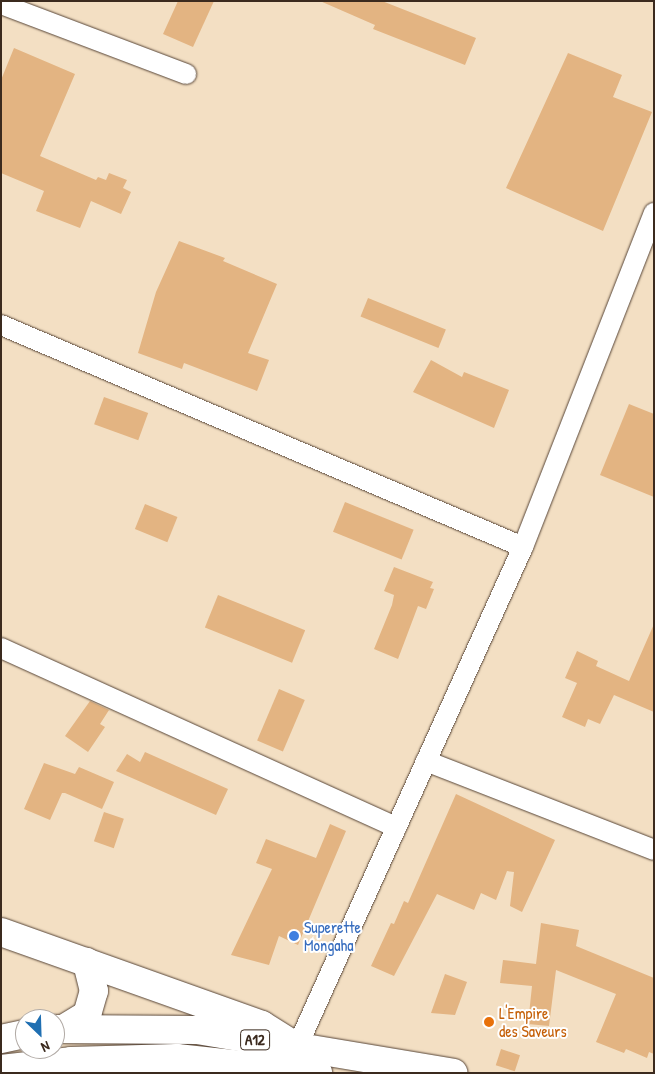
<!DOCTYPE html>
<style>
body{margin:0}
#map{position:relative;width:655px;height:1074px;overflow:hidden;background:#f3dfc3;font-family:"Patrick Hand",sans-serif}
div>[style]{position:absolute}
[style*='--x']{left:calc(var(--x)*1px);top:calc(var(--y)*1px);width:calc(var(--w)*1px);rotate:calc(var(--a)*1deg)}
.building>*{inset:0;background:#e3b482;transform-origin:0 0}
.roads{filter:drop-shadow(0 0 1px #574537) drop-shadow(0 0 1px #574537)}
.minor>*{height:20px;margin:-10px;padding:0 10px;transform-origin:10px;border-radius:10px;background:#fff}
.primary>*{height:28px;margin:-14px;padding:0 14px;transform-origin:14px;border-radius:14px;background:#fff}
.dots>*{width:14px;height:14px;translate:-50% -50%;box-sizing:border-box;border:2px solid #fff;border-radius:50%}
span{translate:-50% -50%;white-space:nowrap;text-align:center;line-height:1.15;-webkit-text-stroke:4px #fff;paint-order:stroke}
.shield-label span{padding:1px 4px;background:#fff;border:1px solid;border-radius:4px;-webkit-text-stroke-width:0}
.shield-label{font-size:15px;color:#3b2a1e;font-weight:700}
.shop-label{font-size:16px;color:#366cbe}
.left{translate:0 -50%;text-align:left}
.food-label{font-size:16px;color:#c56008}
.frame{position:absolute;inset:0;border:2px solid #3b2a1e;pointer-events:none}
.north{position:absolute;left:15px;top:1009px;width:50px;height:50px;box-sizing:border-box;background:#fff;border:1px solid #b1aaa5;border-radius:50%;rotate:156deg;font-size:14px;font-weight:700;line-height:20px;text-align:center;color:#3b2a1e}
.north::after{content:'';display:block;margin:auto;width:18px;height:22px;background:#1f6fb2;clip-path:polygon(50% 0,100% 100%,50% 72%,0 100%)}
</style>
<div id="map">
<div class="building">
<i style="clip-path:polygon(178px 1px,214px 1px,193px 47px,163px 34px)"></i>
<i style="clip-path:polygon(320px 1px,382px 1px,476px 38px,465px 65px,373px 29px,375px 25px)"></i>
<i style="clip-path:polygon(14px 48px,75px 74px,40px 156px,96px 180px,98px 177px,106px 180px,109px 173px,127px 180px,123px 188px,131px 192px,121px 214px,91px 201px,80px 228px,36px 211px,44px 191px,1px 173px,1px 80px)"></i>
<i style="clip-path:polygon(568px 53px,622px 75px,613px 97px,652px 112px,603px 231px,506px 188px)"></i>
<i style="clip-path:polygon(179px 241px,225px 258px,223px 261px,277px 284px,248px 353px,269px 360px,257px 391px,184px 363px,182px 369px,138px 353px,156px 292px)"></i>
<i style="left:368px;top:298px;width:84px;height:20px;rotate:22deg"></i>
<i style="clip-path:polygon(431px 360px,462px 377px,464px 372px,509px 390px,494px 428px,413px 392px)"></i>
<i style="left:104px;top:397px;width:47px;height:29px;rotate:20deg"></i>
<i style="clip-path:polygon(629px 404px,654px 414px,654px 497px,600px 475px)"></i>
<i style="left:345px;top:502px;width:74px;height:32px;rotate:22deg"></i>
<i style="left:145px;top:504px;width:35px;height:27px;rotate:22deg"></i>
<i style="clip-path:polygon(394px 567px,433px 582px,430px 588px,434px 589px,426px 609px,418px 606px,398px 659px,374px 649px,392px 605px,394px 595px,384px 591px)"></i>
<i style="left:218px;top:595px;width:94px;height:35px;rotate:22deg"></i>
<i style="clip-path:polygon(654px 624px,654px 712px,614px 695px,600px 724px,588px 719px,585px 727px,562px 717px,577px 683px,565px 678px,577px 651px,598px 661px,596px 666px,629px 681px)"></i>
<i style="left:279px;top:689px;width:28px;height:56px;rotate:23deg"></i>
<i style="clip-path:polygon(90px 701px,109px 710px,100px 724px,105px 727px,88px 752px,65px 736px)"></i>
<i style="clip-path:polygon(145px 752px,228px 789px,216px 815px,116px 771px,127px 754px,140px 762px)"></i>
<i style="clip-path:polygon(44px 763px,75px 774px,79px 767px,114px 782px,102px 809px,65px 793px,62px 793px,50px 820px,24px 809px)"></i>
<i style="clip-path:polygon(456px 794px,555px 840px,522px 912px,510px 906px,514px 872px,507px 871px,496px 900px,481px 893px,474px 910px,437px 894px,394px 976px,371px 966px,391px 923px,394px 924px,404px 901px,408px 903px)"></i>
<i style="left:104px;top:812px;width:21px;height:31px;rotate:19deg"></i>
<i style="clip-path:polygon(330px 824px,346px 831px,298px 945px,279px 936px,269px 965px,231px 955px,272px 869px,256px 863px,266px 839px,316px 858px)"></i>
<i style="clip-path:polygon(541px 923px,579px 930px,576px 946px,654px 978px,654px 1054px,649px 1052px,647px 1058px,626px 1049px,624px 1053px,596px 1042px,616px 994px,556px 970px,549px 1026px,528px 1024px,532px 986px,500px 983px,503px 960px,536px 964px)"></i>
<i style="clip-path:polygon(445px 974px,467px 982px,455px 1015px,431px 1013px)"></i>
<i style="left:501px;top:1049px;width:20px;height:17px;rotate:18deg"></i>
</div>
<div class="roads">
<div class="minor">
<i style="--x:1;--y:4;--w:198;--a:20.7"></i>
<i style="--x:1;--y:325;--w:567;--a:23.04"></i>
<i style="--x:1;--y:648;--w:434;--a:24.4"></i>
<i style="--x:426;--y:761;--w:245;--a:21.3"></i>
<i style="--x:297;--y:1047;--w:549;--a:-65.68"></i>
<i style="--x:523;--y:547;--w:359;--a:-68.6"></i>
</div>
<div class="primary">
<i style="--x:1;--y:932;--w:277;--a:19.6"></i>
<i style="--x:262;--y:1025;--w:41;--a:32.2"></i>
<i style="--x:297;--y:1047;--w:21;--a:93"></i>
<i style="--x:65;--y:1028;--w:26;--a:-31"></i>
<i style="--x:87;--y:1015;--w:25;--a:-74"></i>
<i style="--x:94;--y:991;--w:30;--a:-104"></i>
<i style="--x:55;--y:1029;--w:142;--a:0.4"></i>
<i style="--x:197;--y:1030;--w:260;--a:9.5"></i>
<i style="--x:1;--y:1039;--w:25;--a:-12"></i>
<i style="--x:1;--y:1069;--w:70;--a:-6.5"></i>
<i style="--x:71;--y:1061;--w:106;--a:-1.6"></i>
<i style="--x:177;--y:1058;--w:142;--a:6.1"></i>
</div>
</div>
<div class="dots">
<i style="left:294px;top:936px;background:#3f7fe0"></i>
<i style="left:489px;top:1022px;background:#e8710a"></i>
</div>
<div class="shield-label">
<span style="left:255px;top:1040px">A12</span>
</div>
<div class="shop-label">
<span class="left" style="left:304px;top:936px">Superette<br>Mongaha</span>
</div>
<div class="food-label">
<span class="left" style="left:499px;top:1022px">L'Empire<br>des Saveurs</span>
</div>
<div class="frame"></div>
<div class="north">N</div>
</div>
